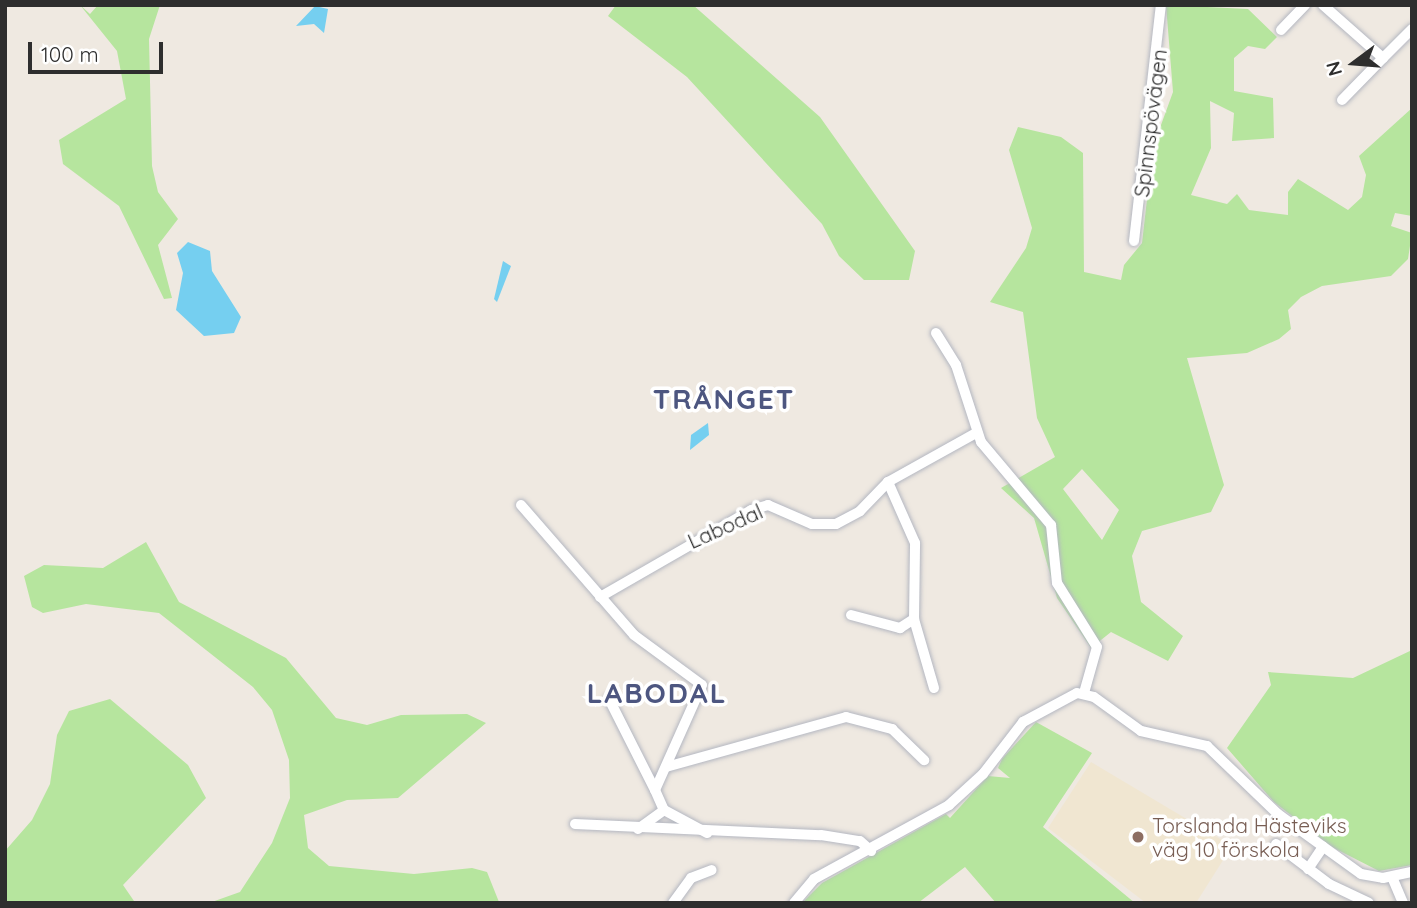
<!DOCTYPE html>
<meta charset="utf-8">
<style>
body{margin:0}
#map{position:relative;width:1417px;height:908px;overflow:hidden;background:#efe9e1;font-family:Quicksand,sans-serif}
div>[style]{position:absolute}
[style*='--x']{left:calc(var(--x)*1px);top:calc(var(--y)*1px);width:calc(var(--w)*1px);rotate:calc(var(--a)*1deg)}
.education>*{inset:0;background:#f0e6d1}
.green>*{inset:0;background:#b6e59e}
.water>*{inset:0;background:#75cff0}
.roads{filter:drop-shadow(0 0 2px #b4b7c1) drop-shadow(0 0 2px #b4b7c1)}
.minor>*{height:10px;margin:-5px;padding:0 5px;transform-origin:5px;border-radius:5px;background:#fff}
.dots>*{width:19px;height:19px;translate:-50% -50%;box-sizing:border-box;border:4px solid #fff;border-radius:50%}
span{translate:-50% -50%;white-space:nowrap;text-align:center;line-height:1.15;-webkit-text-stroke:7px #fff;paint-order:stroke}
.street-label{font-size:21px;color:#2e2e2e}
.education-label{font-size:21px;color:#785e54}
.left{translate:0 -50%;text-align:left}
.district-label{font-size:28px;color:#4d5680;font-weight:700;letter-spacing:2px}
.frame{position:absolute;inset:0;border:7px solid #2e2e2e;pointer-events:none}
.north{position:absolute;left:1319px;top:28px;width:70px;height:70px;-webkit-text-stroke:5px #fff;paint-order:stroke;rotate:254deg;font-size:19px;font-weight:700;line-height:28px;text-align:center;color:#2e2e2e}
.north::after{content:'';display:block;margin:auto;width:24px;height:32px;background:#2e2e2e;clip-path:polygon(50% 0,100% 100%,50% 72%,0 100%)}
.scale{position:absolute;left:28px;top:42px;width:135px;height:32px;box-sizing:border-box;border:4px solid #2e2e2e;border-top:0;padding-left:9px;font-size:21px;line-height:24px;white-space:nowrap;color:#2e2e2e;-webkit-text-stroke:5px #fff;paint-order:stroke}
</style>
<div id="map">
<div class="education">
<i style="clip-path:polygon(1091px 762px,1232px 846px,1196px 903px,1146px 903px,1048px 828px)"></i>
</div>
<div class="green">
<i style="clip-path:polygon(80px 5px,90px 14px,98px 5px,160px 5px,149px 39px,152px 166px,158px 192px,178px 219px,158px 245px,172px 298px,164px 299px,119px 206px,63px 164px,59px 140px,126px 99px,117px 51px)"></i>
<i style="clip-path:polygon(616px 5px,693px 5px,820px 117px,915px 251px,909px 280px,864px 280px,839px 256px,822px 224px,687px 77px,608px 16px)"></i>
<i style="clip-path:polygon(evenodd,1166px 5px,1248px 9px,1277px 37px,1265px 49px,1248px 46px,1234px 58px,1234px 91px,1273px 98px,1274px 138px,1232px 141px,1234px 113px,1210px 101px,1211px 148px,1191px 195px,1227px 204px,1237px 194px,1249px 210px,1288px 215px,1288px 192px,1298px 179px,1348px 210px,1362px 197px,1366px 175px,1359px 156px,1412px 108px,1412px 216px,1395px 213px,1391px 226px,1412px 233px,1408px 259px,1391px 276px,1322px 286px,1301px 297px,1288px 310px,1291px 329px,1279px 339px,1247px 353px,1187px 358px,1224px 485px,1211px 512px,1142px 531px,1132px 556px,1141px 602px,1183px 636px,1168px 661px,1111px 632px,1091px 648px,1057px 598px,1034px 518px,1001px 488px,1055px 457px,1037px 418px,1023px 312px,990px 302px,1026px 248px,1032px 228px,1009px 150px,1018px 127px,1061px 137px,1083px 153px,1084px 272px,1121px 280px,1124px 265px,1142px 243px,1153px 147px,1173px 92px,1166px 5px,1082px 469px,1119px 510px,1102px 540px,1063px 489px,1082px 469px)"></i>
<i style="clip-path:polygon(146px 542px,179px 602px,286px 658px,336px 718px,367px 725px,401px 715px,467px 714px,486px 723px,398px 798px,347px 800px,304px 815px,308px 848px,329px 866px,414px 874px,472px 868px,487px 872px,499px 902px,209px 903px,240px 892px,272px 843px,290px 798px,289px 760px,272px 710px,253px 687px,159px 613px,86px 604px,43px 613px,32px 607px,24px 576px,44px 565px,103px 568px)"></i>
<i style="clip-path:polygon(1412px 650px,1412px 865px,1379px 871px,1332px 847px,1274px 802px,1227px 748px,1271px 685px,1268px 672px,1353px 678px)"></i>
<i style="clip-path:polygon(110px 699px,188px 765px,206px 798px,123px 885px,134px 901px,144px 903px,5px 903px,5px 851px,32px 820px,50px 784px,57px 735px,69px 711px)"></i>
<i style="clip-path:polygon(1036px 722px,1092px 753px,1043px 827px,1135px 903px,996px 903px,965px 867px,918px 903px,802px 903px,822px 883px,946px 814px,950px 818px,988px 776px,1010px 778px,998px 768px,1002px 759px)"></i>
</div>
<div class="water">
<i style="clip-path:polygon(315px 6px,328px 9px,324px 33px,314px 24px,296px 26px)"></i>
<i style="clip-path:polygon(188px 242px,210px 251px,212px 271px,241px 317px,234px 333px,204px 336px,176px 310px,183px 273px,177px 253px)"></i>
<i style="clip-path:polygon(503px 261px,511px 266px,497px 302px,494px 299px)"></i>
<i style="clip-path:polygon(708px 423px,709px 435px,690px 450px,691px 435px)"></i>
</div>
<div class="roads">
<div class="minor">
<i style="--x:1323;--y:5;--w:80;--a:41.5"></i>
<i style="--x:1383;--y:58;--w:41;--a:-45"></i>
<i style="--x:1281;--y:30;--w:35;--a:-46"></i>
<i style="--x:1342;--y:100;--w:59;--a:-45.7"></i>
<i style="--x:1134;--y:241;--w:238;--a:-83.5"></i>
<i style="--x:936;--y:333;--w:38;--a:58"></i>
<i style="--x:956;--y:365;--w:81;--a:72"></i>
<i style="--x:981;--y:442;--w:109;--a:49.9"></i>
<i style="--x:1051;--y:525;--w:58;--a:84.1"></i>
<i style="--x:1057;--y:583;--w:75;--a:58"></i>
<i style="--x:1097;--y:647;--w:48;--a:105.8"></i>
<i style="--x:521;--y:505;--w:172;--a:49"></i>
<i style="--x:634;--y:635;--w:84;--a:36.3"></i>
<i style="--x:702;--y:685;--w:115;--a:114.1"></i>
<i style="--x:655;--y:790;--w:22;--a:66"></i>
<i style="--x:664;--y:810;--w:49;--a:28.1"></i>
<i style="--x:600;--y:597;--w:174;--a:-29.9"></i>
<i style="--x:751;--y:510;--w:18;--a:-16"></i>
<i style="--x:768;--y:505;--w:48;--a:23.4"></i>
<i style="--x:812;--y:524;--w:24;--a:0"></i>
<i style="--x:836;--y:524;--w:27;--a:-28"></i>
<i style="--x:860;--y:511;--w:40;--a:-46"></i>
<i style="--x:851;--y:615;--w:51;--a:14.9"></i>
<i style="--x:900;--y:628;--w:17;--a:-33"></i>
<i style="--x:934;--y:688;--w:72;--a:-106.2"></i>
<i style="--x:914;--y:619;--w:76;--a:-89.2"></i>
<i style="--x:915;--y:543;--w:67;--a:-113.9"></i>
<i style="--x:888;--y:482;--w:101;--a:-29.1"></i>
<i style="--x:609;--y:699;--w:102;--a:63.2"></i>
<i style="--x:666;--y:767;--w:187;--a:-15.5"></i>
<i style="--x:846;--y:717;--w:48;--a:14.6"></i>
<i style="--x:892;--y:729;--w:45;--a:44.1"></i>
<i style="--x:575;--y:824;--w:246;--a:2.6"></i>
<i style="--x:821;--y:835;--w:39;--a:9"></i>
<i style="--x:860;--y:841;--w:15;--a:42"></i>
<i style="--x:638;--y:829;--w:32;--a:-36"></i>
<i style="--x:1276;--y:844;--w:66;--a:37"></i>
<i style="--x:1329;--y:884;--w:44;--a:25.4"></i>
<i style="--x:1308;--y:869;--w:27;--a:-56"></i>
<i style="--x:1392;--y:877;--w:28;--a:67"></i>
<i style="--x:673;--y:903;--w:31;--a:-54"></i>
<i style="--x:691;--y:878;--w:22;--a:-21"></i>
<i style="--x:794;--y:903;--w:31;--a:-50"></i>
<i style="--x:814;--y:879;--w:154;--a:-28.7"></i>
<i style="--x:949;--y:805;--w:46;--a:-42.4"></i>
<i style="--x:983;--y:774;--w:66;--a:-52.4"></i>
<i style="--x:1023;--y:722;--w:61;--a:-28.2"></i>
<i style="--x:1077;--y:693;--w:17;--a:13"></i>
<i style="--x:1094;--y:697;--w:58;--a:35.9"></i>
<i style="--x:1141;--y:731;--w:68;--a:12.8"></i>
<i style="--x:1207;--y:746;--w:98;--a:43.8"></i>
<i style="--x:1278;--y:814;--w:102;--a:35.9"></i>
<i style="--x:1361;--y:874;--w:22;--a:10"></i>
<i style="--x:1383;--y:878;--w:30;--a:-12"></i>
</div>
</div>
<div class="dots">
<i style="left:1138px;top:837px;background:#8d6e63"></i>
</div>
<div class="street-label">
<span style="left:1150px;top:123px;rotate:-83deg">Spinnspövägen</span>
<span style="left:725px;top:526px;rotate:-24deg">Labodal</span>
</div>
<div class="education-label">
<span class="left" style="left:1152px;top:837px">Torslanda Hästeviks<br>väg 10 förskola</span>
</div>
<div class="district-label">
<span style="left:724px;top:399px">TRÅNGET</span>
<span style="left:657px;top:693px">LABODAL</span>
</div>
<div class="frame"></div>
<div class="north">N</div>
<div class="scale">100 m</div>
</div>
